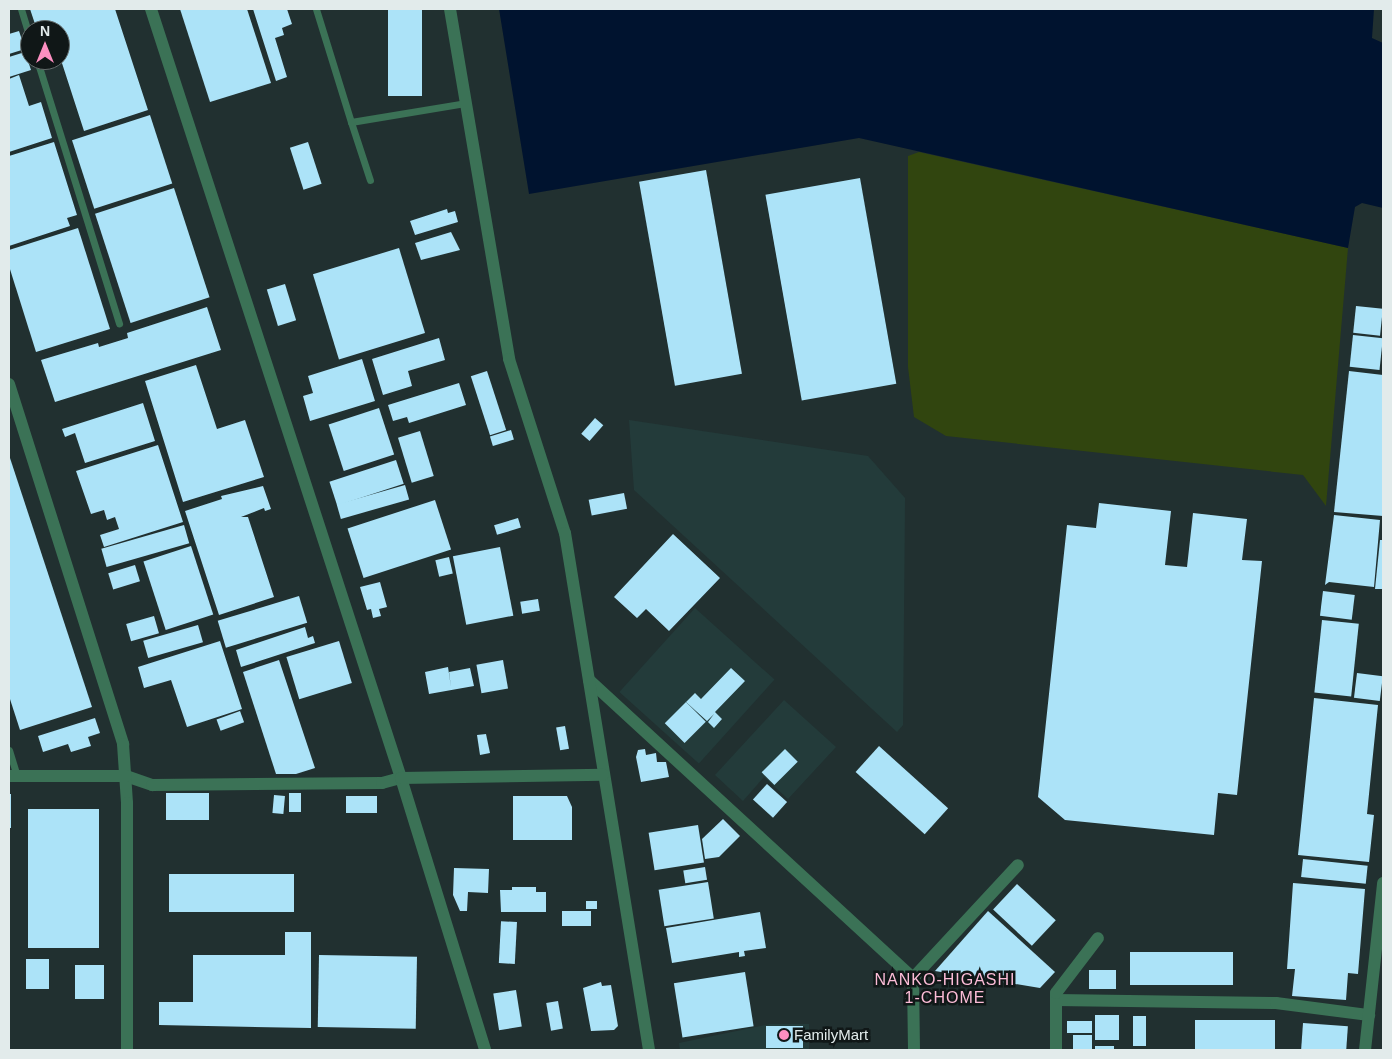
<!DOCTYPE html>
<style>
body{margin:0}
#map{position:relative;width:1392px;height:1059px;overflow:hidden;background:#213030;font-family:Arial,sans-serif}
div>[style]{position:absolute}
[style*='--x']{left:calc(var(--x)*1px);top:calc(var(--y)*1px);width:calc(var(--w)*1px);rotate:calc(var(--a)*1deg)}
.built>*{inset:0;background:#233b3a;transform-origin:0 0}
.green>*{inset:0;background:#31450f}
.water>*{inset:0;background:#00132f}
.building>*{inset:0;background:#ace3f8;transform-origin:0 0}
.service>*{height:7px;margin:-3.5px;padding:0 3.5px;transform-origin:3.5px;border-radius:3.5px;background:#3b7256}
.minor>*{height:12px;margin:-6px;padding:0 6px;transform-origin:6px;border-radius:6px;background:#3b7256}
.tertiary>*{height:12px;margin:-6px;padding:0 6px;transform-origin:6px;border-radius:6px;background:#3b7256}
.dots>*{width:14px;height:14px;translate:-50% -50%;box-sizing:border-box;border:2px solid #101717;border-radius:50%}
span{translate:-50% -50%;white-space:nowrap;text-align:center;line-height:1.15;-webkit-text-stroke:5px #101717;paint-order:stroke}
.poi-label{font-size:15px;color:#e2ebeb}
.left{translate:0 -50%;text-align:left}
.neighbourhood-label{font-size:16px;color:#fcbcd7;letter-spacing:1px}
.frame{position:absolute;inset:0;border:10px solid #e2ebeb;pointer-events:none}
.north{position:absolute;left:20px;top:20px;width:50px;height:50px;box-sizing:border-box;background:#101717;border:1px solid #646c6c;border-radius:50%;rotate:0deg;font-size:14px;font-weight:700;line-height:20px;text-align:center;color:#e2ebeb}
.north::after{content:'';display:block;margin:auto;width:18px;height:22px;background:#fc8fc1;clip-path:polygon(50% 0,100% 100%,50% 72%,0 100%)}
</style>
<div id="map">
<div class="built">
<i style="clip-path:polygon(629px 420px,868px 456px,905px 498px,903px 725px,897px 732px,634px 490px)"></i>
<i style="left:695px;top:608px;width:107px;height:113px;rotate:42deg"></i>
<i style="clip-path:polygon(784px 700px,836px 747px,788px 799px,764px 777px,743px 801px,715px 775px)"></i>
<i style="clip-path:polygon(770px 1024px,809px 1024px,809px 1050px,680px 1050px,679px 1043px)"></i>
</div>
<div class="green">
<i style="clip-path:polygon(919px 152px,1348px 248px,1326px 506px,1303px 475px,946px 436px,914px 417px,908px 367px,908px 156px)"></i>
</div>
<div class="water">
<i style="clip-path:polygon(499px 9px,1374px 9px,1372px 38px,1383px 43px,1383px 208px,1362px 203px,1355px 207px,1348px 248px,859px 138px,529px 194px)"></i>
</div>
<div class="building">
<i style="clip-path:polygon(30px 9px,115px 9px,148px 110px,84px 131px,60px 57px,60px 30px,50px 27px,37px 30px)"></i>
<i style="clip-path:polygon(180px 9px,247px 9px,271px 83px,210px 102px)"></i>
<i style="clip-path:polygon(253px 9px,287px 9px,292px 24px,282px 28px,284px 35px,275px 38px,287px 77px,276px 81px)"></i>
<i style="left:388px;top:9px;width:34px;height:87px"></i>
<i style="clip-path:polygon(19px 31px,25px 49px,9px 54px,9px 34px)"></i>
<i style="clip-path:polygon(25px 52px,31px 70px,9px 77px,9px 57px)"></i>
<i style="clip-path:polygon(19px 75px,29px 106px,41px 102px,52px 138px,9px 152px,9px 79px)"></i>
<i style="left:150px;top:115px;width:72px;height:82px;rotate:72deg"></i>
<i style="clip-path:polygon(54px 142px,77px 215px,67px 218px,70px 226px,9px 246px,9px 156px)"></i>
<i style="left:308px;top:142px;width:44px;height:19px;rotate:72deg"></i>
<i style="left:706px;top:170px;width:207px;height:68px;rotate:80deg"></i>
<i style="left:860px;top:178px;width:209px;height:96px;rotate:80deg"></i>
<i style="left:174px;top:188px;width:115px;height:83px;rotate:72deg"></i>
<i style="clip-path:polygon(447px 209px,448px 213px,455px 211px,458px 222px,415px 235px,410px 221px)"></i>
<i style="clip-path:polygon(78px 228px,110px 329px,36px 352px,9px 266px,9px 250px)"></i>
<i style="clip-path:polygon(451px 232px,460px 250px,421px 260px,415px 243px)"></i>
<i style="left:399px;top:248px;width:89px;height:90px;rotate:73deg"></i>
<i style="left:285px;top:284px;width:38px;height:19px;rotate:73deg"></i>
<i style="left:1356px;top:306px;width:27px;height:27px;rotate:6deg"></i>
<i style="clip-path:polygon(207px 307px,221px 350px,55px 402px,41px 360px,98px 343px,99px 347px,128px 338px,127px 333px)"></i>
<i style="left:1353px;top:335px;width:30px;height:32px;rotate:6deg"></i>
<i style="clip-path:polygon(439px 338px,445px 360px,408px 371px,412px 386px,383px 395px,372px 359px)"></i>
<i style="clip-path:polygon(362px 359px,375px 401px,310px 421px,303px 396px,313px 393px,308px 376px)"></i>
<i style="clip-path:polygon(196px 365px,217px 429px,245px 420px,264px 477px,183px 502px,145px 381px)"></i>
<i style="left:487px;top:371px;width:62px;height:17px;rotate:72deg"></i>
<i style="clip-path:polygon(1349px 371px,1383px 375px,1383px 516px,1334px 512px)"></i>
<i style="clip-path:polygon(459px 383px,466px 405px,409px 423px,407px 417px,393px 421px,388px 405px)"></i>
<i style="clip-path:polygon(143px 403px,155px 441px,85px 463px,75px 433px,65px 437px,62px 429px)"></i>
<i style="left:379px;top:408px;width:49px;height:53px;rotate:72deg"></i>
<i style="left:595px;top:418px;width:11px;height:21px;rotate:41deg"></i>
<i style="left:511px;top:430px;width:10px;height:22px;rotate:73deg"></i>
<i style="left:420px;top:431px;width:47px;height:23px;rotate:73deg"></i>
<i style="clip-path:polygon(158px 445px,183px 522px,104px 547px,100px 535px,119px 529px,115px 517px,107px 520px,104px 510px,91px 514px,76px 471px)"></i>
<i style="clip-path:polygon(9px 455px,92px 707px,20px 730px,9px 696px)"></i>
<i style="left:396px;top:460px;width:25px;height:70px;rotate:72deg"></i>
<i style="left:405px;top:485px;width:15px;height:71px;rotate:74deg"></i>
<i style="clip-path:polygon(263px 486px,271px 509px,265px 511px,264px 508px,241px 517px,248px 517px,274px 597px,219px 615px,185px 511px,222px 499px,221px 496px)"></i>
<i style="left:624px;top:493px;width:16px;height:36px;rotate:79deg"></i>
<i style="left:435px;top:500px;width:52px;height:92px;rotate:72deg"></i>
<i style="clip-path:polygon(1099px 503px,1171px 511px,1165px 565px,1187px 567px,1193px 513px,1247px 519px,1242px 560px,1262px 561px,1237px 795px,1218px 793px,1214px 835px,1065px 820px,1038px 797px,1067px 525px,1096px 528px)"></i>
<i style="clip-path:polygon(1334px 515px,1380px 520px,1374px 587px,1329px 582px,1325px 585px)"></i>
<i style="left:518px;top:518px;width:10px;height:25px;rotate:73deg"></i>
<i style="left:184px;top:525px;width:19px;height:86px;rotate:74deg"></i>
<i style="clip-path:polygon(673px 534px,720px 578px,669px 631px,646px 609px,637px 618px,614px 597px)"></i>
<i style="clip-path:polygon(1380px 540px,1383px 540px,1383px 589px,1375px 589px)"></i>
<i style="left:191px;top:546px;width:72px;height:50px;rotate:72deg"></i>
<i style="left:500px;top:547px;width:70px;height:48px;rotate:79deg"></i>
<i style="left:449px;top:557px;width:17px;height:14px;rotate:77deg"></i>
<i style="left:135px;top:565px;width:17px;height:28px;rotate:73deg"></i>
<i style="clip-path:polygon(380px 582px,387px 607px,379px 609px,381px 616px,373px 618px,371px 609px,367px 610px,360px 587px)"></i>
<i style="left:1323px;top:591px;width:32px;height:25px;rotate:7deg"></i>
<i style="left:299px;top:596px;width:28px;height:85px;rotate:73deg"></i>
<i style="left:538px;top:599px;width:12px;height:18px;rotate:81deg"></i>
<i style="left:154px;top:616px;width:18px;height:29px;rotate:74deg"></i>
<i style="left:1322px;top:620px;width:37px;height:73px;rotate:6deg"></i>
<i style="left:198px;top:625px;width:18px;height:57px;rotate:74deg"></i>
<i style="clip-path:polygon(305px 627px,308px 638px,313px 636px,315px 643px,241px 667px,236px 650px)"></i>
<i style="clip-path:polygon(220px 641px,242px 709px,187px 727px,171px 680px,144px 688px,138px 667px)"></i>
<i style="left:339px;top:641px;width:44px;height:55px;rotate:73deg"></i>
<i style="clip-path:polygon(279px 660px,315px 768px,296px 774px,276px 774px,243px 672px)"></i>
<i style="left:503px;top:660px;width:29px;height:27px;rotate:80deg"></i>
<i style="clip-path:polygon(448px 667px,451px 687px,449px 672px,470px 668px,474px 686px,429px 694px,425px 672px)"></i>
<i style="clip-path:polygon(731px 668px,745px 681px,715px 712px,722px 719px,714px 728px,708px 722px,714px 714px,707px 721px,686px 702px,695px 693px,701px 699px)"></i>
<i style="left:1357px;top:673px;width:26px;height:25px;rotate:7deg"></i>
<i style="clip-path:polygon(1314px 698px,1378px 705px,1367px 814px,1374px 815px,1369px 862px,1298px 855px)"></i>
<i style="left:686px;top:702px;width:28px;height:30px;rotate:45deg"></i>
<i style="left:240px;top:711px;width:12px;height:25px;rotate:70deg"></i>
<i style="clip-path:polygon(95px 718px,100px 733px,88px 737px,91px 746px,71px 752px,68px 744px,43px 752px,38px 736px)"></i>
<i style="left:565px;top:726px;width:23px;height:9px;rotate:80deg"></i>
<i style="clip-path:polygon(486px 734px,490px 753px,480px 755px,477px 735px)"></i>
<i style="left:879px;top:746px;width:93px;height:35px;rotate:42deg"></i>
<i style="clip-path:polygon(645px 749px,646px 755px,656px 753px,657px 762px,666px 762px,669px 777px,641px 782px,636px 757px,638px 750px)"></i>
<i style="left:785px;top:749px;width:18px;height:33px;rotate:45deg"></i>
<i style="left:767px;top:784px;width:27px;height:21px;rotate:42deg"></i>
<i style="left:166px;top:793px;width:43px;height:27px"></i>
<i style="left:289px;top:793px;width:12px;height:19px"></i>
<i style="left:9px;top:794px;width:2px;height:34px"></i>
<i style="left:274px;top:795px;width:11px;height:18px;rotate:5deg"></i>
<i style="left:346px;top:796px;width:31px;height:17px"></i>
<i style="clip-path:polygon(513px 796px,567px 796px,572px 807px,572px 840px,513px 840px)"></i>
<i style="left:28px;top:809px;width:71px;height:139px"></i>
<i style="clip-path:polygon(723px 819px,740px 836px,719px 857px,705px 859px,702px 839px)"></i>
<i style="left:698px;top:825px;width:38px;height:50px;rotate:81deg"></i>
<i style="left:1303px;top:859px;width:65px;height:18px;rotate:6deg"></i>
<i style="left:705px;top:867px;width:13px;height:22px;rotate:81deg"></i>
<i style="clip-path:polygon(454px 868px,489px 869px,488px 893px,468px 892px,467px 911px,460px 911px,453px 895px)"></i>
<i style="left:169px;top:874px;width:125px;height:38px"></i>
<i style="left:708px;top:882px;width:37px;height:50px;rotate:81deg"></i>
<i style="clip-path:polygon(1293px 883px,1365px 889px,1358px 974px,1348px 973px,1346px 1000px,1292px 996px,1295px 969px,1287px 969px)"></i>
<i style="left:1017px;top:884px;width:53px;height:35px;rotate:43deg"></i>
<i style="clip-path:polygon(512px 887px,536px 887px,536px 892px,546px 892px,546px 912px,501px 912px,500px 890px,512px 890px)"></i>
<i style="left:586px;top:901px;width:11px;height:8px"></i>
<i style="left:562px;top:911px;width:29px;height:15px"></i>
<i style="clip-path:polygon(988px 911px,1055px 972px,1040px 988px,935px 971px)"></i>
<i style="clip-path:polygon(760px 912px,766px 948px,744px 951px,745px 956px,739px 957px,739px 952px,672px 963px,666px 928px)"></i>
<i style="left:517px;top:922px;width:42px;height:16px;rotate:93deg"></i>
<i style="clip-path:polygon(285px 932px,311px 932px,311px 1028px,159px 1025px,159px 1002px,193px 1002px,193px 955px,285px 955px)"></i>
<i style="left:1130px;top:952px;width:103px;height:33px"></i>
<i style="left:319px;top:955px;width:98px;height:72px;rotate:1deg"></i>
<i style="left:26px;top:959px;width:23px;height:30px"></i>
<i style="left:75px;top:965px;width:29px;height:34px"></i>
<i style="left:1089px;top:970px;width:27px;height:19px"></i>
<i style="left:745px;top:972px;width:55px;height:72px;rotate:81deg"></i>
<i style="clip-path:polygon(601px 982px,602px 986px,611px 985px,618px 1026px,614px 1030px,591px 1031px,583px 988px)"></i>
<i style="left:516px;top:990px;width:37px;height:23px;rotate:81deg"></i>
<i style="left:558px;top:1001px;width:28px;height:12px;rotate:80deg"></i>
<i style="left:1095px;top:1015px;width:24px;height:25px"></i>
<i style="left:1133px;top:1016px;width:13px;height:30px"></i>
<i style="left:1195px;top:1020px;width:80px;height:30px"></i>
<i style="left:1067px;top:1021px;width:25px;height:12px"></i>
<i style="left:1303px;top:1023px;width:45px;height:27px;rotate:4deg"></i>
<i style="left:766px;top:1026px;width:37px;height:22px"></i>
<i style="left:1073px;top:1035px;width:19px;height:15px"></i>
<i style="left:1095px;top:1046px;width:19px;height:4px"></i>
</div>
<div class="service">
<i style="--x:21;--y:9;--w:30;--a:73"></i>
<i style="--x:316;--y:9;--w:118;--a:72.8"></i>
<i style="--x:351;--y:122;--w:117;--a:-9.4"></i>
<i style="--x:37;--y:60;--w:276;--a:72.7"></i>
<i style="--x:351;--y:122;--w:61;--a:71.9"></i>
<i style="--x:9;--y:750;--w:27;--a:73"></i>
</div>
<div class="minor">
<i style="--x:589;--y:680;--w:440;--a:42.6"></i>
<i style="--x:913;--y:978;--w:72;--a:89.2"></i>
<i style="--x:126;--y:776;--w:28;--a:19"></i>
<i style="--x:152;--y:785;--w:230;--a:-0.5"></i>
<i style="--x:382;--y:783;--w:20;--a:-15"></i>
<i style="--x:913;--y:978;--w:154;--a:-47.1"></i>
<i style="--x:1056;--y:1000;--w:220;--a:0.8"></i>
<i style="--x:1276;--y:1003;--w:94;--a:7.4"></i>
<i style="--x:1056;--y:1050;--w:57;--a:-90"></i>
<i style="--x:1056;--y:993;--w:69;--a:-52.6"></i>
<i style="--x:1365;--y:1050;--w:168;--a:-83.8"></i>
</div>
<div class="tertiary">
<i style="--x:151;--y:9;--w:809;--a:71.99"></i>
<i style="--x:401;--y:778;--w:285;--a:72.8"></i>
<i style="--x:450;--y:9;--w:355;--a:80.4"></i>
<i style="--x:509;--y:359;--w:183;--a:72.2"></i>
<i style="--x:565;--y:533;--w:524;--a:80.77"></i>
<i style="--x:9;--y:384;--w:378;--a:72.4"></i>
<i style="--x:123;--y:744;--w:59;--a:86.1"></i>
<i style="--x:127;--y:803;--w:247;--a:90"></i>
<i style="--x:9;--y:776;--w:117;--a:0"></i>
<i style="--x:401;--y:778;--w:202;--a:-0.9"></i>
</div>
<div class="dots">
<i style="left:784px;top:1035px;background:#fc8fc1"></i>
</div>
<div class="poi-label">
<span class="left" style="left:794px;top:1035px">FamilyMart</span>
</div>
<div class="neighbourhood-label">
<span style="left:945px;top:989px">NANKO-HIGASHI<br>1-CHOME</span>
</div>
<div class="frame"></div>
<div class="north">N</div>
</div>
